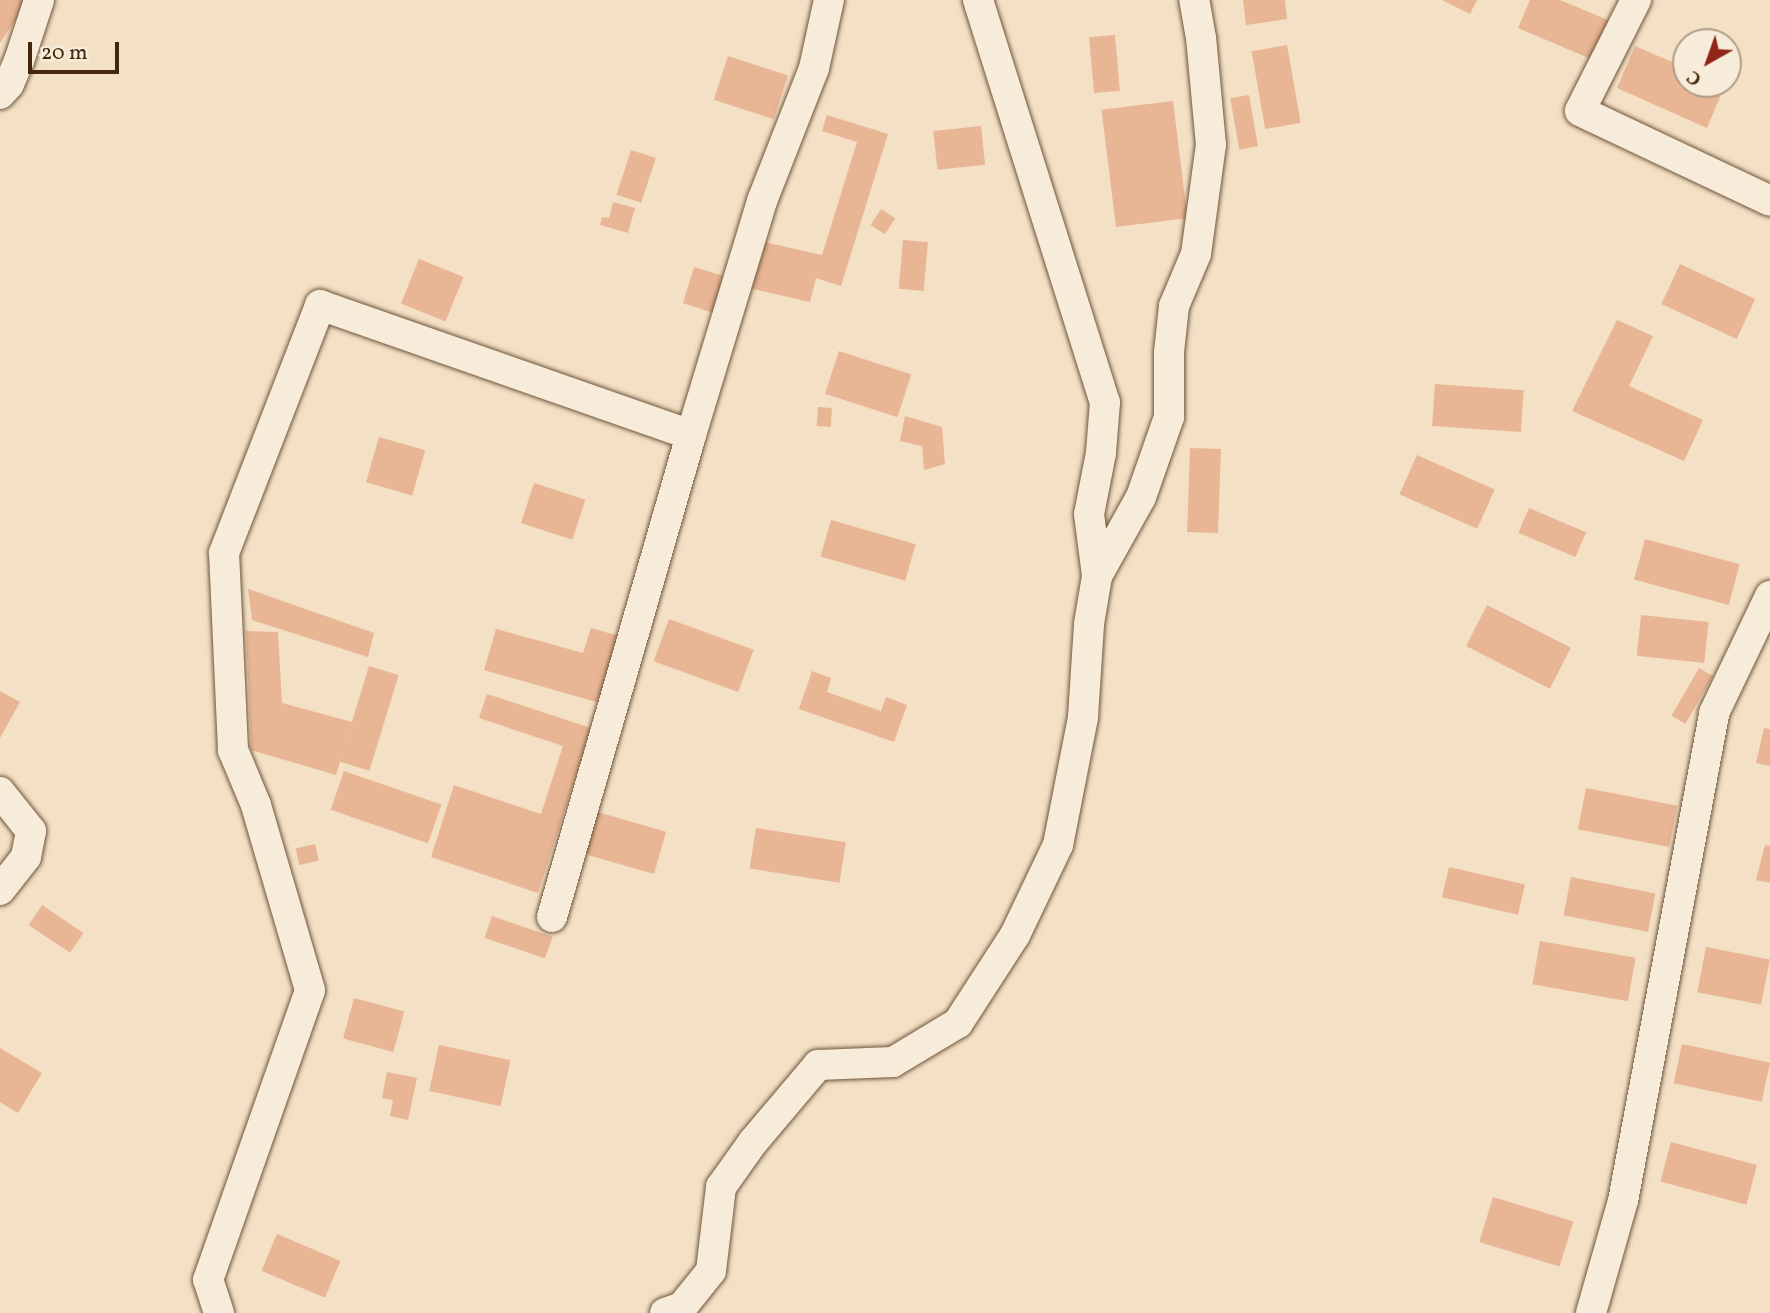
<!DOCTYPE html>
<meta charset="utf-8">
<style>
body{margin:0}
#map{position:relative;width:1770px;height:1313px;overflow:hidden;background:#f3e0c5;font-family:Vollkorn,serif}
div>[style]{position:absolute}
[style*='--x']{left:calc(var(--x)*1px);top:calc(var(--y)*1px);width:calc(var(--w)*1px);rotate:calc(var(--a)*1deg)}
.building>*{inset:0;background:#e8b595;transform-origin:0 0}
.roads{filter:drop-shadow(0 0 2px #70553a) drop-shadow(0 0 2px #70553a)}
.street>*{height:30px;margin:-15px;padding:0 15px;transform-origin:15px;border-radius:15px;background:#f7ebd9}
span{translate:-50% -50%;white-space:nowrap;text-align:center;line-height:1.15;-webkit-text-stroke:5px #f7ebd9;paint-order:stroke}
.north{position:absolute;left:1672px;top:28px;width:70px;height:70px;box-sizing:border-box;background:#f7ebd9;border:2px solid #af9d87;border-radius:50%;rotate:220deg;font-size:19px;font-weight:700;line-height:28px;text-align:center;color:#44270c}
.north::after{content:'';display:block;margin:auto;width:24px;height:32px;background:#8f2418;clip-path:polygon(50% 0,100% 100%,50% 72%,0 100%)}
.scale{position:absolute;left:28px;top:42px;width:91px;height:32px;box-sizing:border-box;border:4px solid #44270c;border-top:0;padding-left:9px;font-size:21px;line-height:24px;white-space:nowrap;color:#44270c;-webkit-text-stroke:5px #f7ebd9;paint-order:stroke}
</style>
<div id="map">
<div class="building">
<i style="clip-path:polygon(0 0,29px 0,0 43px)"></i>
<i style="clip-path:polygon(1243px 0,1285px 0,1287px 19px,1246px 25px)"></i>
<i style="clip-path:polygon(1442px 0,1477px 0,1470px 14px)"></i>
<i style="clip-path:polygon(1530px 0,1560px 0,1615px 23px,1598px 62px,1518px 28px)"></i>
<i style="left:1115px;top:35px;width:56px;height:26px;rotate:85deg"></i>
<i style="left:1287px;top:45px;width:79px;height:36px;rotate:80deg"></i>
<i style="clip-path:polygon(1635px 46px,1686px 68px,1686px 84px,1725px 85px,1707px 128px,1617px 88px)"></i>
<i style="left:728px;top:56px;width:63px;height:46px;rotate:18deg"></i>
<i style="left:1249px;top:95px;width:52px;height:19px;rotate:80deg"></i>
<i style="left:1173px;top:101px;width:118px;height:72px;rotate:83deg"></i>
<i style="clip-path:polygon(827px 115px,888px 134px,841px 286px,816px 278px,810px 302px,749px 288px,760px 241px,822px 255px,857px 142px,822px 131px)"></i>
<i style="left:981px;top:126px;width:39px;height:48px;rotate:84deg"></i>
<i style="left:631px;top:150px;width:26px;height:47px;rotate:18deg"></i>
<i style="clip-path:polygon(613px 202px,635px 208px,628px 233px,600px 225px,602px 217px,609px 218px)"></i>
<i style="left:881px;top:209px;width:17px;height:19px;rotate:33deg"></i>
<i style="left:903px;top:240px;width:25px;height:49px;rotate:5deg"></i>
<i style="left:419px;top:259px;width:48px;height:48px;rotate:22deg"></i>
<i style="left:1680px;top:264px;width:83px;height:44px;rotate:25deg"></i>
<i style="left:694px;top:267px;width:37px;height:38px;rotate:17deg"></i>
<i style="clip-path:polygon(1617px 320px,1653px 336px,1629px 386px,1703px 420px,1684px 461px,1572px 411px)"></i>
<i style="left:839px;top:351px;width:76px;height:45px;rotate:18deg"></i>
<i style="left:1435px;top:384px;width:89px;height:42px;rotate:4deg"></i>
<i style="left:818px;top:407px;width:14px;height:19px;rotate:4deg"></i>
<i style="clip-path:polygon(905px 416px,942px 427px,945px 464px,924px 470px,922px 446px,900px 441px)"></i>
<i style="left:379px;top:437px;width:48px;height:47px;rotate:16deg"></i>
<i style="left:1190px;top:448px;width:31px;height:84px;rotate:2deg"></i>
<i style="left:1417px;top:455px;width:85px;height:43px;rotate:24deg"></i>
<i style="left:534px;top:483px;width:54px;height:42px;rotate:18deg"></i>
<i style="left:1529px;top:508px;width:62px;height:27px;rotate:23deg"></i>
<i style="left:831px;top:520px;width:88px;height:38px;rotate:16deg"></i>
<i style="left:1645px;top:539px;width:98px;height:42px;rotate:15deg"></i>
<i style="clip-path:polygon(248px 589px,374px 633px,368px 657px,252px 620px)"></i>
<i style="left:1487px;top:605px;width:94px;height:46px;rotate:27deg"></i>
<i style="left:1641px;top:615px;width:68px;height:41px;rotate:6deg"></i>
<i style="left:669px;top:619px;width:90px;height:45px;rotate:20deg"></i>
<i style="clip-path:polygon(591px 628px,619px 636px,600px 703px,484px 670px,496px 629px,583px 653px)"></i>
<i style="clip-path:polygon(246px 631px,278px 632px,282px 703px,352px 722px,336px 775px,251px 750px)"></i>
<i style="left:369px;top:666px;width:31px;height:100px;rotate:17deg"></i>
<i style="left:1699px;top:668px;width:16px;height:55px;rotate:30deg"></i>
<i style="clip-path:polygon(812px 671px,831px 678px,827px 692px,881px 711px,886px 697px,907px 705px,894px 742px,799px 709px)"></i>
<i style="clip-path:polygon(0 691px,20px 702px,0 738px)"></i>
<i style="clip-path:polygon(487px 694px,591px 728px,538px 893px,431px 857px,454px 785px,541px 814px,563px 746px,479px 718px)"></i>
<i style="clip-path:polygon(1764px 728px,1770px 729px,1770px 766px,1756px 763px)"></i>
<i style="left:344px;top:771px;width:103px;height:41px;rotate:19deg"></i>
<i style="left:1586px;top:788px;width:93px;height:42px;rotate:11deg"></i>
<i style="left:594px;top:811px;width:75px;height:44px;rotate:16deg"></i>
<i style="left:756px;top:828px;width:91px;height:41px;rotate:9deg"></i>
<i style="left:315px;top:844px;width:17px;height:20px;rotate:77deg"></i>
<i style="clip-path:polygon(1765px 845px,1770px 846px,1770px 883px,1756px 880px)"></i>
<i style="left:1449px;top:867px;width:78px;height:31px;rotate:13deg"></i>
<i style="left:1571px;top:877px;width:86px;height:39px;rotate:11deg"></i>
<i style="left:42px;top:905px;width:50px;height:24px;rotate:34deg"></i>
<i style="left:492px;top:916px;width:64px;height:23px;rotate:19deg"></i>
<i style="left:1540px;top:941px;width:97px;height:44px;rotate:10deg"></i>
<i style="left:1706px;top:947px;width:65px;height:46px;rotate:11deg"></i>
<i style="left:354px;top:998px;width:52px;height:42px;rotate:15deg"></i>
<i style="left:1682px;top:1044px;width:90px;height:40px;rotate:12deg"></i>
<i style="left:439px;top:1045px;width:73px;height:47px;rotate:12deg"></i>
<i style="clip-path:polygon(0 1048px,42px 1073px,18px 1113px,0 1102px)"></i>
<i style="clip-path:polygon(387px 1072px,417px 1078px,408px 1120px,390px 1116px,393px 1100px,382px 1098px)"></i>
<i style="left:1671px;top:1142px;width:89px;height:41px;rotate:15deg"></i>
<i style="left:1493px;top:1197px;width:84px;height:47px;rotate:17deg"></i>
<i style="left:277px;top:1234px;width:69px;height:40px;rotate:23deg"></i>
</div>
<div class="roads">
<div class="street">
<i style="--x:978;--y:0;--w:422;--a:72.5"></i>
<i style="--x:1105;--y:402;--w:51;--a:94.5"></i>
<i style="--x:1101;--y:453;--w:62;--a:101.1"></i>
<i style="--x:1089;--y:514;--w:63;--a:82.6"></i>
<i style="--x:1636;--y:0;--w:124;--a:116.8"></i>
<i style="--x:1580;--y:111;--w:210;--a:25.3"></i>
<i style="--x:0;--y:94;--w:13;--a:-48"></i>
<i style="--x:9;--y:84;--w:25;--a:-67"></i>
<i style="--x:19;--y:61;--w:64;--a:-71.8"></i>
<i style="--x:0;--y:792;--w:50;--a:51.5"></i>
<i style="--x:31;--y:831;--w:26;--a:101"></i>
<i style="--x:26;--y:857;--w:42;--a:128.2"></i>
<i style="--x:552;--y:917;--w:502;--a:-73.91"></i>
<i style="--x:691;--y:435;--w:245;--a:-73.1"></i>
<i style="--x:762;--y:201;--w:143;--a:-68.6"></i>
<i style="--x:814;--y:68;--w:70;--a:-77.6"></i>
<i style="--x:219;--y:1313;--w:35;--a:-108"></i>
<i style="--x:208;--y:1280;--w:307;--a:-70.6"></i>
<i style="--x:310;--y:990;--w:193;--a:-106.3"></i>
<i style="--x:256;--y:805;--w:60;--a:-112.7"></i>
<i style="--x:233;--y:750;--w:197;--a:-92.6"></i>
<i style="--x:224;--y:553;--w:266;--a:-68.8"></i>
<i style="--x:320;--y:305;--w:393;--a:19.3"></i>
<i style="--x:665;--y:1313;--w:18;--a:-19"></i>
<i style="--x:682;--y:1307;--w:46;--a:-51.1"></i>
<i style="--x:711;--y:1271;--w:85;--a:-83.2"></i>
<i style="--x:721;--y:1187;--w:55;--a:-54.6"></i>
<i style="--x:753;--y:1142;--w:101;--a:-49.8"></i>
<i style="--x:818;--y:1065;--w:75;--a:-2.3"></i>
<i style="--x:893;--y:1062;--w:76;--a:-31"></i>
<i style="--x:958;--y:1023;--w:105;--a:-57.1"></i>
<i style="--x:1015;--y:935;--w:100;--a:-64.5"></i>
<i style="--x:1058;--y:845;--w:130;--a:-78.9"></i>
<i style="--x:1083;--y:717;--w:93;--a:-86.3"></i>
<i style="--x:1089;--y:624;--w:49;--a:-80.5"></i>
<i style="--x:1097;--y:576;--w:90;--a:-60.9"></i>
<i style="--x:1141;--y:497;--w:85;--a:-70.7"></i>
<i style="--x:1169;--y:417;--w:65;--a:-90"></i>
<i style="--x:1169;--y:352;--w:46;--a:-83.8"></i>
<i style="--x:1174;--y:306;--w:56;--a:-67.1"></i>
<i style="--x:1196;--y:254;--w:110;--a:-82.2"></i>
<i style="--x:1211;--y:145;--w:107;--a:-95.3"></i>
<i style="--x:1201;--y:38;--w:39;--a:-100"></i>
<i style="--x:1591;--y:1313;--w:116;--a:-74.1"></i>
<i style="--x:1623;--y:1201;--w:496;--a:-79.4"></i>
<i style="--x:1714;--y:713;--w:130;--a:-64.4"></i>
</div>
</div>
<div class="north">С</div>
<div class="scale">20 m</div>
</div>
